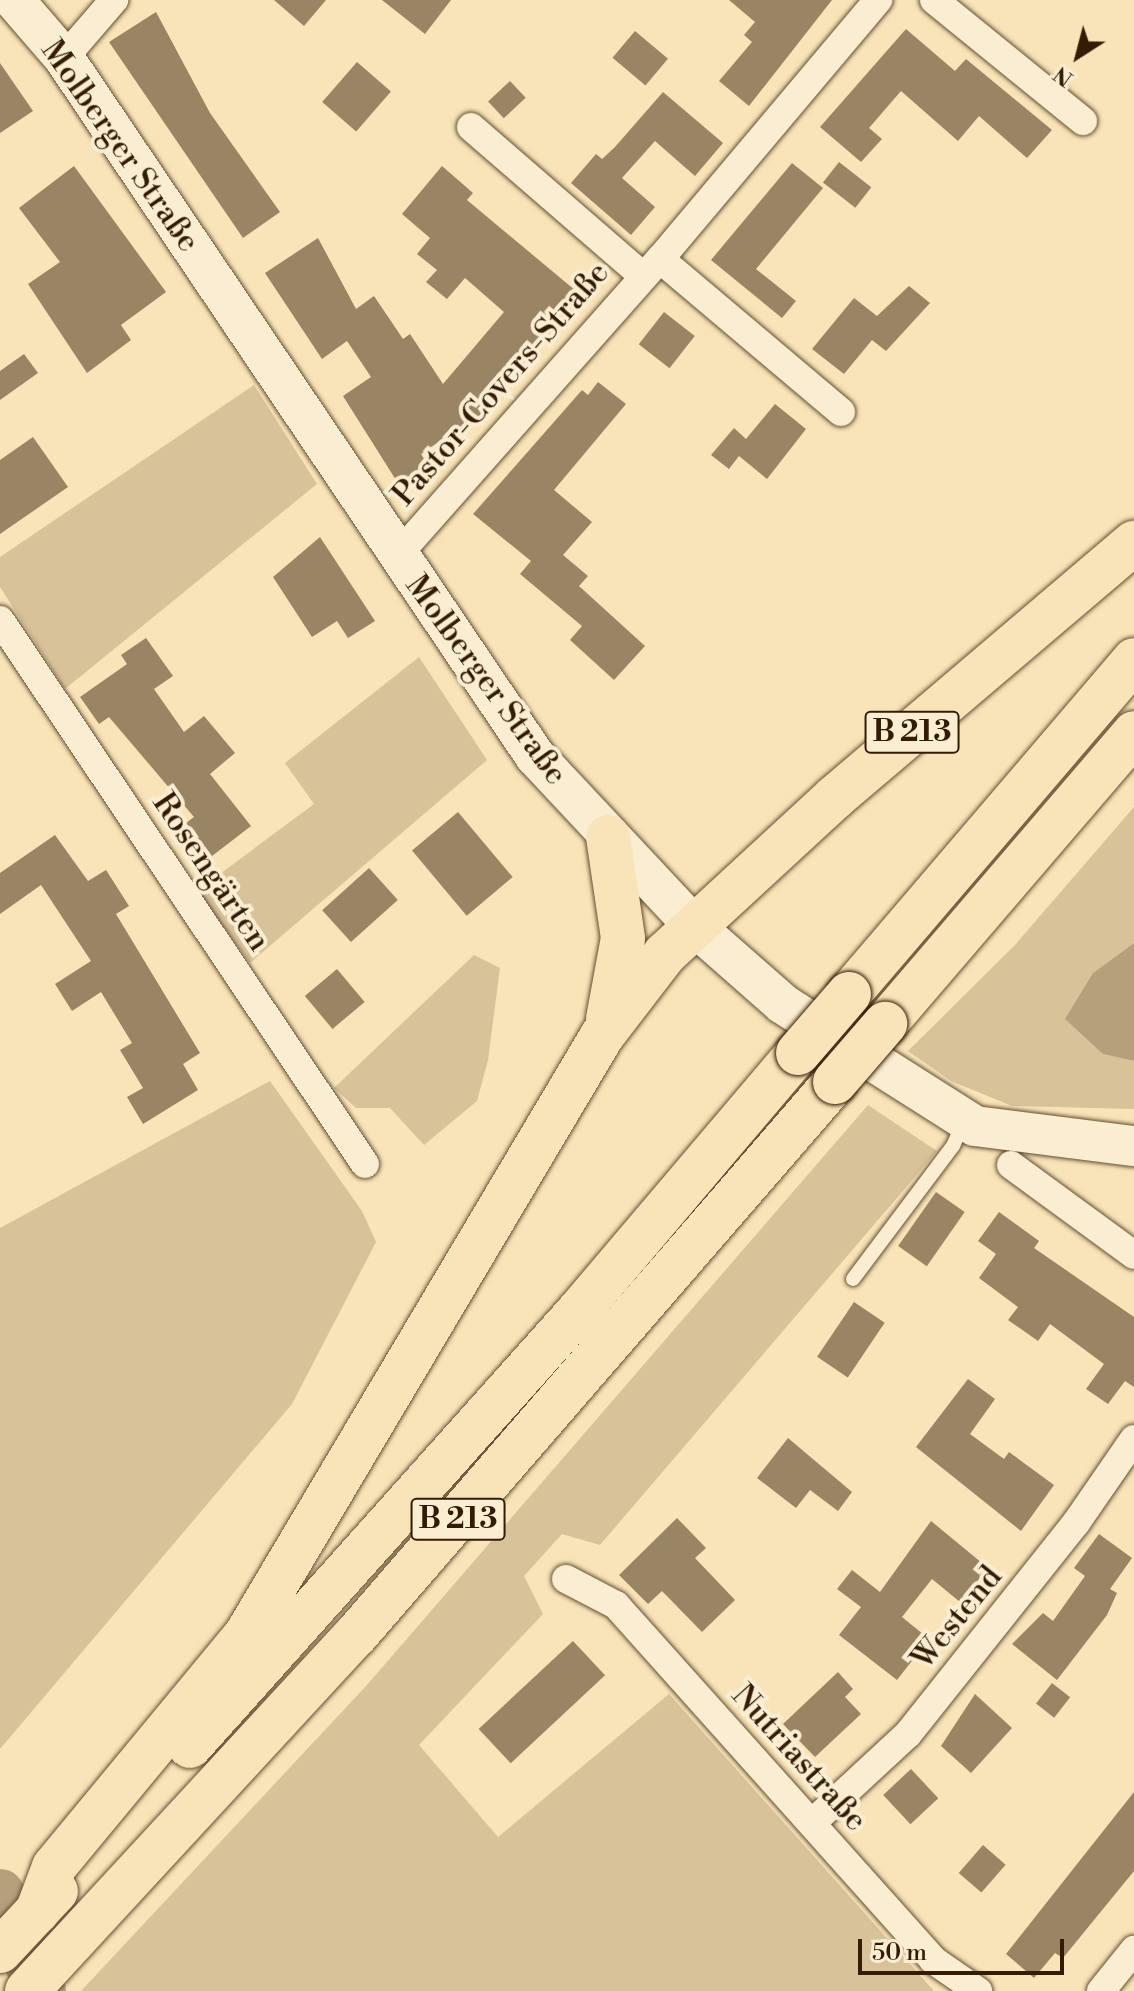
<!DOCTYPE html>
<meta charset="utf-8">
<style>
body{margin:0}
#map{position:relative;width:1134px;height:1991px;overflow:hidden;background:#f8e4b8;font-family:"Libre Bodoni",serif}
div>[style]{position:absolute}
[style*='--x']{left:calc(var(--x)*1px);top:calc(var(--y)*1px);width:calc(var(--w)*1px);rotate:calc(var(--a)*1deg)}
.green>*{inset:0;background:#d7c29a}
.water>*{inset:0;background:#b5a07b}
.river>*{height:50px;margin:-25px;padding:0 25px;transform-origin:25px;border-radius:25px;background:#b5a07b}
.building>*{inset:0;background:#998463;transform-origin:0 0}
.roads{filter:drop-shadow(0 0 2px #644e32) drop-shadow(0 0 2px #644e32)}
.lane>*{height:14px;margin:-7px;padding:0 7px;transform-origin:7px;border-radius:7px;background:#faedd1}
.street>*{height:28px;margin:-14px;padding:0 14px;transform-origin:14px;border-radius:14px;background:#faedd1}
.secondary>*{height:40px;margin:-20px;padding:0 20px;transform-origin:20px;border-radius:20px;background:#faedd1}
.highway>*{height:44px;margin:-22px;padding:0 22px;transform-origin:22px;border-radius:22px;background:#f8e4b8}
.bridges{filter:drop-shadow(0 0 2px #331c06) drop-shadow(0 0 2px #331c06)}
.highway-bridge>*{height:44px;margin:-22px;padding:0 22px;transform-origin:22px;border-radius:22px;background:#f8e4b8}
span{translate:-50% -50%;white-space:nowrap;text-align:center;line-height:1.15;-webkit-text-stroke:8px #faedd1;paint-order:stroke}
.shield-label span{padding:2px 6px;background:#faedd1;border:2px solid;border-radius:6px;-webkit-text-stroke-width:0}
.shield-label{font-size:30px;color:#331c06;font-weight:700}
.street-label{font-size:32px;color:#331c06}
.north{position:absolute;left:1038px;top:16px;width:80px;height:80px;-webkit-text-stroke:6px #faedd1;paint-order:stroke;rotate:216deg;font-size:22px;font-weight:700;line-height:32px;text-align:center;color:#331c06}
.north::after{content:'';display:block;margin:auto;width:28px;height:36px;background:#331c06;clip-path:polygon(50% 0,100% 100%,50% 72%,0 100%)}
.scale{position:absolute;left:858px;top:1939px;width:206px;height:36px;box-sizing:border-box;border:4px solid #331c06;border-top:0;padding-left:10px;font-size:24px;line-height:28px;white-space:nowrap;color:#331c06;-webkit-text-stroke:6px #faedd1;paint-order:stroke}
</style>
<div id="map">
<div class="green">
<i style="clip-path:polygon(254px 385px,317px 484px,65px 689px,0 587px,0 557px)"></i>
<i style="clip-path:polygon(419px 657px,487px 760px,250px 963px,197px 891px,314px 804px,285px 763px)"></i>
<i style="clip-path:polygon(1134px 807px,1134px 943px,1093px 973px,1103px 1054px,1134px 1061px,1134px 1109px,1012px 1106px,951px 1081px,908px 1051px,1015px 945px)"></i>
<i style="clip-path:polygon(474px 955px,500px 968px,488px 1060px,477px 1101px,424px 1145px,390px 1108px,356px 1108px,334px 1088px)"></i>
<i style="clip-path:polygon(270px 1081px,362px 1211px,376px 1242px,292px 1404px,0 1749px,0 1228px)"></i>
<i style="clip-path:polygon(868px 1105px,937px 1151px,600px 1545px,562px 1534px,524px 1576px,543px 1614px,419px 1745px,498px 1837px,669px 1694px,934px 1991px,81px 1991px,367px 1685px)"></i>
</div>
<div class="water">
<i style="clip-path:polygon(1134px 943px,1134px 1061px,1103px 1054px,1065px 1019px,1093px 973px)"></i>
</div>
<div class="river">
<i style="--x:0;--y:1894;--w:105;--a:67.1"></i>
</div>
<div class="building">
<i style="clip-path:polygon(274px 0,326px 0,304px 26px)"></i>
<i style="clip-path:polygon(382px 0,451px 0,425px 34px)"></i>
<i style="clip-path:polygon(729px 0,832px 0,749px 106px,719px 81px,752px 42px,744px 35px,755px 22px)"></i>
<i style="clip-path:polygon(156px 12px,210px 113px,280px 212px,243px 238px,109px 42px)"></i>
<i style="clip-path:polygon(906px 29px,955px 71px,966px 59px,1052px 130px,1027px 158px,979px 116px,958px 141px,901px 91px,869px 128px,882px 139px,861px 162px,820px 127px)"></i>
<i style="left:635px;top:31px;width:43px;height:35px;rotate:40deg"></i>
<i style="left:357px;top:62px;width:45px;height:53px;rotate:41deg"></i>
<i style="clip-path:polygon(0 63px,33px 111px,0 133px)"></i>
<i style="left:510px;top:81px;width:23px;height:30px;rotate:47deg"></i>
<i style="clip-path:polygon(663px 92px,723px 143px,695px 176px,655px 141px,622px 178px,655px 207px,631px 235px,571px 183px,596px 154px,602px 159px,615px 147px)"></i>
<i style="left:839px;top:162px;width:41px;height:26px;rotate:38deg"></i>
<i style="clip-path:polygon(792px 163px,823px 188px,756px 269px,796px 301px,782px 318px,711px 260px)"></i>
<i style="clip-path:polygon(74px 166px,166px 292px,121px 325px,131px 340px,87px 373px,28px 284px,60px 262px,19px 208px)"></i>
<i style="clip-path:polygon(442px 166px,473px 193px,467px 200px,582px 296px,467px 430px,457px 429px,421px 454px,430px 468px,401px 488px,343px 396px,371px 377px,347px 341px,322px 359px,265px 273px,318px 238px,356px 309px,374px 296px,403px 339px,410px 334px,443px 384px,504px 312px,465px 278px,447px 299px,426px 282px,437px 270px,417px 254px,430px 238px,402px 214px)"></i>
<i style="clip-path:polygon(909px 286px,930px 303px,886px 351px,872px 340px,844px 374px,812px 349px,854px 298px,877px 316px)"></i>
<i style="left:664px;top:312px;width:39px;height:41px;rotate:38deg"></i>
<i style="clip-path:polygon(24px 354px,38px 373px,0 400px,0 371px)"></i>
<i style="clip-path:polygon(598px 382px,626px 404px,554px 490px,592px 522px,563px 555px,588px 576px,579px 586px,645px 646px,614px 680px,570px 640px,582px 626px,520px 574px,531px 561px,473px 514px,582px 390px,588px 395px)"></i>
<i style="clip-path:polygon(775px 404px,806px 429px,767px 479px,739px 456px,729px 469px,711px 455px,734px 428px,746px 439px)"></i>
<i style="clip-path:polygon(33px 437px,68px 487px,0 534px,0 460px)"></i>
<i style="clip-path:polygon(320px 537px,375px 621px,348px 638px,337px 621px,312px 637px,273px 577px)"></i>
<i style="clip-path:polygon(146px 638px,173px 676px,154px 689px,184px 732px,204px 716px,235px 753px,210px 774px,251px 826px,212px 856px,186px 823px,194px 817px,109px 717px,99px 724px,80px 697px,127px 664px,121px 655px)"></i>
<i style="left:458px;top:812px;width:85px;height:60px;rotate:50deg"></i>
<i style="clip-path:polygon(55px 835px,88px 881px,106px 870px,129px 906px,116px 914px,200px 1053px,183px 1064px,198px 1090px,143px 1124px,127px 1097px,143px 1088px,120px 1050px,132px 1043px,101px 992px,72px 1011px,55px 984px,91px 961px,41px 885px,0 914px,0 873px)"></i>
<i style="left:369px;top:868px;width:43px;height:63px;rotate:48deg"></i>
<i style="left:337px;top:969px;width:43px;height:42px;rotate:50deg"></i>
<i style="left:936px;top:1192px;width:35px;height:66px;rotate:35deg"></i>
<i style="clip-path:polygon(999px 1212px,1039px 1241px,1034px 1248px,1134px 1317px,1134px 1387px,1125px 1381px,1108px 1404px,1086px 1389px,1104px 1364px,1050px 1324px,1038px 1341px,1008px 1320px,1018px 1307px,979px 1278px,996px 1254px,978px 1241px)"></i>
<i style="left:854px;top:1302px;width:37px;height:66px;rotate:34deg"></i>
<i style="clip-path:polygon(968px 1379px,995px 1399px,970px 1434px,1004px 1459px,1009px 1452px,1054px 1485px,1021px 1531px,916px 1447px)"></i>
<i style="clip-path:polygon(788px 1438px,852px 1492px,838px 1511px,810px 1490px,796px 1508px,757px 1478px)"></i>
<i style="clip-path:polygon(677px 1518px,706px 1548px,695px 1558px,735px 1600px,702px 1632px,662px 1591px,648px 1604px,619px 1575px)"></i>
<i style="clip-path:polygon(931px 1521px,988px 1568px,960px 1602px,932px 1579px,902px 1617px,929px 1639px,897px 1680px,839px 1635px,861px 1607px,837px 1589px,852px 1570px,880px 1592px)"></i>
<i style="clip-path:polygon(1099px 1534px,1132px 1558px,1110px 1589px,1117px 1593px,1107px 1615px,1057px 1680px,1012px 1644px,1043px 1613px,1053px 1621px,1085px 1576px,1074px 1568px)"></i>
<i style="left:573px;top:1641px;width:47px;height:129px;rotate:47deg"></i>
<i style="clip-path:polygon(838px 1672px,853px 1689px,845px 1697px,861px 1714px,815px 1757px,783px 1724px)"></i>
<i style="left:1052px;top:1683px;width:23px;height:26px;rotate:38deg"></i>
<i style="clip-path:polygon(975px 1694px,1012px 1728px,971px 1773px,941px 1746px)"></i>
<i style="left:911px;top:1769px;width:40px;height:38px;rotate:47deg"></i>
<i style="clip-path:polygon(1134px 1792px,1134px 1871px,1063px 1958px,1055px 1953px,1034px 1978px,1006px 1954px)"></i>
<i style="left:983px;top:1845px;width:30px;height:37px;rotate:41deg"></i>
</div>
<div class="roads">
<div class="lane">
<i style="--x:853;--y:1279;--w:166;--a:-53.1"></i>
<i style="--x:953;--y:1146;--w:27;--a:-66"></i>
</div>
<div class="street">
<i style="--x:934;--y:0;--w:192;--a:39.1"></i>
<i style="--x:64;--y:58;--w:77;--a:-49.2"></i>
<i style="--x:471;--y:127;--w:225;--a:40.9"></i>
<i style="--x:660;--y:259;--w:237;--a:40.2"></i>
<i style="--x:396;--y:557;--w:398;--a:-48.5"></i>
<i style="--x:660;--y:259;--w:339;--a:-49.9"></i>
<i style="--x:0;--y:620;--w:655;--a:56.14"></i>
<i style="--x:1011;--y:1165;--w:152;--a:36.2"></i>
<i style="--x:566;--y:1579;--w:56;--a:27.5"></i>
<i style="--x:616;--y:1605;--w:476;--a:48.2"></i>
<i style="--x:933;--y:1960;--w:55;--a:34.6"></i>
<i style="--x:813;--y:1822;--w:129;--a:-42.8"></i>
<i style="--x:908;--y:1734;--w:270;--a:-51.5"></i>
<i style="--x:1076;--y:1523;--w:102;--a:-55.4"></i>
<i style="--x:1101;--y:1991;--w:53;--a:-51.2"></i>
</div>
<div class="secondary">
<i style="--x:14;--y:0;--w:77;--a:49.2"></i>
<i style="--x:64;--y:58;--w:842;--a:55.99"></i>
<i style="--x:535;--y:756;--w:230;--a:46.9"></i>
<i style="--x:692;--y:924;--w:121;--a:41.3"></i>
<i style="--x:783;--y:1004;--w:227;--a:32.4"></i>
<i style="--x:975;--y:1126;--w:160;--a:7.2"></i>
</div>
<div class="highway">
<i style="--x:849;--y:994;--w:439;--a:-49.5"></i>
<i style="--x:608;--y:1019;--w:82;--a:-79.5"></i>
<i style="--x:623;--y:938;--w:102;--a:-98.4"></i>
<i style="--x:885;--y:1024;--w:383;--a:-49.4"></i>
<i style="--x:190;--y:1746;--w:584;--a:-48.2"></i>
<i style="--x:579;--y:1311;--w:338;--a:-49.7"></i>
<i style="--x:37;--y:1912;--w:48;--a:-69.3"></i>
<i style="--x:54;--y:1867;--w:301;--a:-50.4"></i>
<i style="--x:246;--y:1635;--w:697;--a:-59.28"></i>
<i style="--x:602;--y:1036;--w:103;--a:-52.5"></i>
<i style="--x:665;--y:954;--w:230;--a:-42.7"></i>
<i style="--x:834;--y:798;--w:394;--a:-40.4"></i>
<i style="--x:0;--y:1951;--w:82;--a:-47"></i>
<i style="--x:27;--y:1991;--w:485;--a:-47.3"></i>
<i style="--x:356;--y:1635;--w:732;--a:-49.1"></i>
</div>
</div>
<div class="bridges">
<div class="highway-bridge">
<i style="--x:798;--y:1053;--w:78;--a:-49.2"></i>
<i style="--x:835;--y:1082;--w:77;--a:-49.2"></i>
</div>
</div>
<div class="shield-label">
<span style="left:912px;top:732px">B 213</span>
<span style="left:458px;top:1519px">B 213</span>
</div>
<div class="street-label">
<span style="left:120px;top:146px;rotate:55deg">Molberger Straße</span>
<span style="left:501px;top:384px;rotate:-49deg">Pastor-Covers-Straße</span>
<span style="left:486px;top:680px;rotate:54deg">Molberger Straße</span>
<span style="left:211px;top:872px;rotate:56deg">Rosengärten</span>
<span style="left:957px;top:1618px;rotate:-51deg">Westend</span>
<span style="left:799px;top:1758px;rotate:48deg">Nutriastraße</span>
</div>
<div class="north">N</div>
<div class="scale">50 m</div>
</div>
